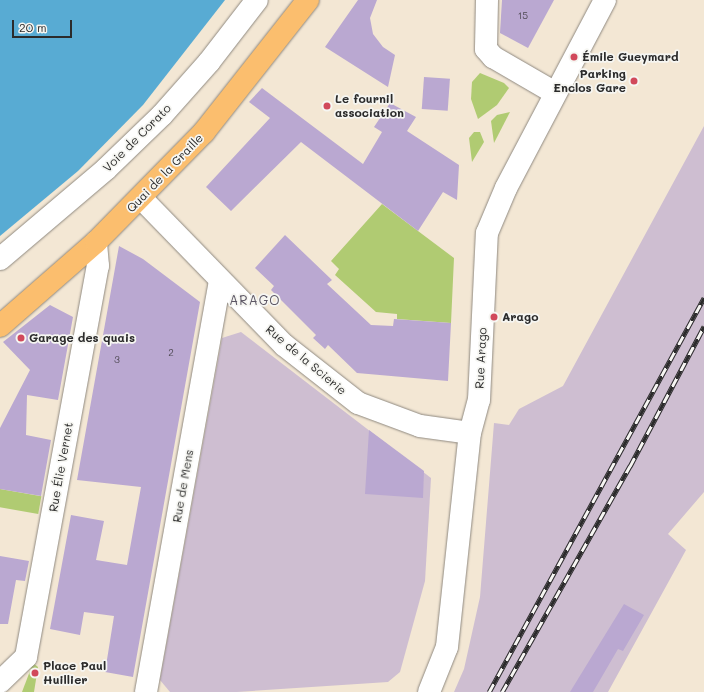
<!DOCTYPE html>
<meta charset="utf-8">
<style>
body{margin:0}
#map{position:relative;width:704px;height:692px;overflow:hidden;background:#f3e7d4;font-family:Mali,sans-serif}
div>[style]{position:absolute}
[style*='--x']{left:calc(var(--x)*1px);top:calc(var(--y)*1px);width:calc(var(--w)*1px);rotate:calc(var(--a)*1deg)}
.industrial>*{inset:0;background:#cebed1}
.green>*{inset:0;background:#b0cb72;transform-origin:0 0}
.water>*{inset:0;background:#58abd3}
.building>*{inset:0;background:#baa8d1;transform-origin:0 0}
.roads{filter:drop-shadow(0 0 1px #8f8980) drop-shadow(0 0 1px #8f8980)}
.minor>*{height:22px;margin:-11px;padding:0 11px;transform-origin:11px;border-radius:11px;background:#fff}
.major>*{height:22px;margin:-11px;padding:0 11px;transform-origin:11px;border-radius:11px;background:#fbbe6e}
.rail>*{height:4.5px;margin-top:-2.25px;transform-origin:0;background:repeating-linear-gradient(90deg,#f6f6f2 0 9px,#2b2b2b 0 18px);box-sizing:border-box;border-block:1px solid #2b2b2b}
.dots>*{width:11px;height:11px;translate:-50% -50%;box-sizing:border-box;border:2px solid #f6f6f2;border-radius:50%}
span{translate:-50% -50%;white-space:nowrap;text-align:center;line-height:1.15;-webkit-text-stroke:3.5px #f6f6f2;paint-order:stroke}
.number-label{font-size:10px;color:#4f4a54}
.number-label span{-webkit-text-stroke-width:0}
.poi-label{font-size:12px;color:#2b2b2b;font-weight:700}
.left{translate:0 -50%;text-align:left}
.right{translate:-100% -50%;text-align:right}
.street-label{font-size:12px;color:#2b2b2b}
.neighbourhood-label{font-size:13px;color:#5d5765;letter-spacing:1px}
.scale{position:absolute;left:12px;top:20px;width:60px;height:18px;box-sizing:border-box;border:2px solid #2b2b2b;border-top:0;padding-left:5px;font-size:12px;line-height:14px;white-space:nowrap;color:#2b2b2b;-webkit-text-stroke:3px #f6f6f2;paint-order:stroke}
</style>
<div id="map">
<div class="industrial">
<i style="clip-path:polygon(704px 126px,704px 492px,668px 534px,686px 550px,608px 692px,454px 692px,464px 669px,480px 597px,494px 423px,509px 425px,519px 409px,563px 386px)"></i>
<i style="clip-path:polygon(241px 332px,431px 478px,425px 581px,400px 672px,388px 682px,237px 692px,170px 692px,160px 680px,222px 338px)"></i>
</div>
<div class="green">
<i style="clip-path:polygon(480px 73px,504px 83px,509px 88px,497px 105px,478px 119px,471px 99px,472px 82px)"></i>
<i style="clip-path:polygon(510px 112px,494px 143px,491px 121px,497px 115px)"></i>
<i style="clip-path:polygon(474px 132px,480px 132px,484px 142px,472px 162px,469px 138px)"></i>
<i style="clip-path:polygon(382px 204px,454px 258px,451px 323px,397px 319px,397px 314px,376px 312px,335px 275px,339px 269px,331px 261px)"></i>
<i style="left:0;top:489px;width:42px;height:18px;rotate:10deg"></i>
<i style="clip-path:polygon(33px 663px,38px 667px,34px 692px,22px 692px)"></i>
</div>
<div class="water">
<i style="clip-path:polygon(0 0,225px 0,143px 105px,78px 171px,0 236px)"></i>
</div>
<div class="building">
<i style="clip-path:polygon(358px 0,377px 0,370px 18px,373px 34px,383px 47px,395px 55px,388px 87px,325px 47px)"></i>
<i style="clip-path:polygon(502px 0,554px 0,528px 48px,500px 33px)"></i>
<i style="left:424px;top:77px;width:26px;height:32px;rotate:4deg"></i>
<i style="clip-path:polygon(262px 88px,363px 164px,382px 132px,374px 127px,390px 103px,416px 117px,407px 131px,459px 165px,457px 200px,443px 192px,418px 231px,301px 142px,231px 211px,206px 187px,270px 118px,249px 102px)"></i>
<i style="clip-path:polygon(285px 235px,332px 280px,327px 284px,371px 325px,393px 326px,394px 319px,451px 323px,448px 381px,357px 373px,328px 345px,325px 349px,313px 338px,316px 335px,271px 290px,274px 286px,255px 268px)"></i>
<i style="clip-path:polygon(119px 246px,143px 259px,200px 302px,133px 677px,105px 672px,114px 616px,84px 612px,80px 635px,50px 629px,71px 515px,104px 521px,96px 560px,127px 565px,141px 487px,77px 480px)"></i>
<i style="clip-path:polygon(50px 305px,73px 317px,58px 400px,27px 395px,26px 435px,51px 440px,41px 496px,0 489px,0 428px,30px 370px,3px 342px)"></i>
<i style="clip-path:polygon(369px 430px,424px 471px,423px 498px,365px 494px)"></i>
<i style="clip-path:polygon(0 556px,29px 561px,25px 581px,16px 580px,8px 624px,0 624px)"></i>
<i style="clip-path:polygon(624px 604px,644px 615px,623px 651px,618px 649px,593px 692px,570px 692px)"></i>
</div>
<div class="roads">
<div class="minor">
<i style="--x:487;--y:0;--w:49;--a:91.2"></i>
<i style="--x:486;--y:49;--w:11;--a:49"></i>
<i style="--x:493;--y:57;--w:72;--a:30.1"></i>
<i style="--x:141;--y:198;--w:205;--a:45.8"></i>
<i style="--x:284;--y:345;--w:94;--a:38.1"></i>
<i style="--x:358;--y:403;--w:66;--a:20.4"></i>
<i style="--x:420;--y:426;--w:50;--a:8"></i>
<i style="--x:0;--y:259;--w:139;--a:-40.3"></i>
<i style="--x:106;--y:169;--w:78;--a:-44"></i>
<i style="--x:162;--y:115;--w:71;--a:-48.4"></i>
<i style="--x:209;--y:62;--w:78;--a:-52.3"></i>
<i style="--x:0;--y:682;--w:36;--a:-44"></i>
<i style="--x:26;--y:657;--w:398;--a:-79.6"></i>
<i style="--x:98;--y:266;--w:24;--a:-95"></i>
<i style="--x:146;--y:692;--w:418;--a:-79.8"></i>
<i style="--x:429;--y:692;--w:48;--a:-68.2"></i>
<i style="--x:447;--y:647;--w:215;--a:-83.9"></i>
<i style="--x:470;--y:433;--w:34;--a:-75"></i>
<i style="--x:479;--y:400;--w:167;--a:-87.3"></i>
<i style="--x:487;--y:233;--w:49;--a:-67.1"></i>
<i style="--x:506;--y:188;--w:212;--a:-62.2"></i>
</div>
<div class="major">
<i style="--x:0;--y:326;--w:128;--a:-41.2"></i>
<i style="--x:96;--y:242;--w:154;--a:-45.5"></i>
<i style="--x:204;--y:132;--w:168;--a:-51.8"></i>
</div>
</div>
<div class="rail">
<i style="--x:489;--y:692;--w:449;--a:-61.4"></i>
<i style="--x:502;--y:692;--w:260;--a:-60.5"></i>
<i style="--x:630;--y:466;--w:158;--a:-62.1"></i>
</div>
<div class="dots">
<i style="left:574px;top:57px;background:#d1495b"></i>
<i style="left:634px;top:81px;background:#d1495b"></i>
<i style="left:327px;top:106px;background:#d1495b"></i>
<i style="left:494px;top:317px;background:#d1495b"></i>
<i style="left:21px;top:338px;background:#d1495b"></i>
<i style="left:35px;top:673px;background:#d1495b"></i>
</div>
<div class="number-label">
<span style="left:523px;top:16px">15</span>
<span style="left:171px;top:353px">2</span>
<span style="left:117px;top:360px">3</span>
</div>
<div class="poi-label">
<span class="left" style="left:582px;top:57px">Émile Gueymard</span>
<span class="right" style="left:626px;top:81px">Parking<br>Enclos Gare</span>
<span class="left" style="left:335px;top:106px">Le fournil<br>association</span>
<span class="left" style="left:502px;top:317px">Arago</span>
<span class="left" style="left:29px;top:338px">Garage des quais</span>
<span class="left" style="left:43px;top:673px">Place Paul<br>Huillier</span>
</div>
<div class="street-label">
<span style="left:137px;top:138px;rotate:-45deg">Voie de Corato</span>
<span style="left:165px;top:173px;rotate:-46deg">Quai de la Graille</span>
<span style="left:481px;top:358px;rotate:-87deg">Rue Arago</span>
<span style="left:306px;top:360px;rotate:40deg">Rue de la Scierie</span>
<span style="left:61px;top:467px;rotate:-80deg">Rue Élie Vernet</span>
<span style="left:183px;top:486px;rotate:-80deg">Rue de Mens</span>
</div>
<div class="neighbourhood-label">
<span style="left:255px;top:300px">ARAGO</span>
</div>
<div class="scale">20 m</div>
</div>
